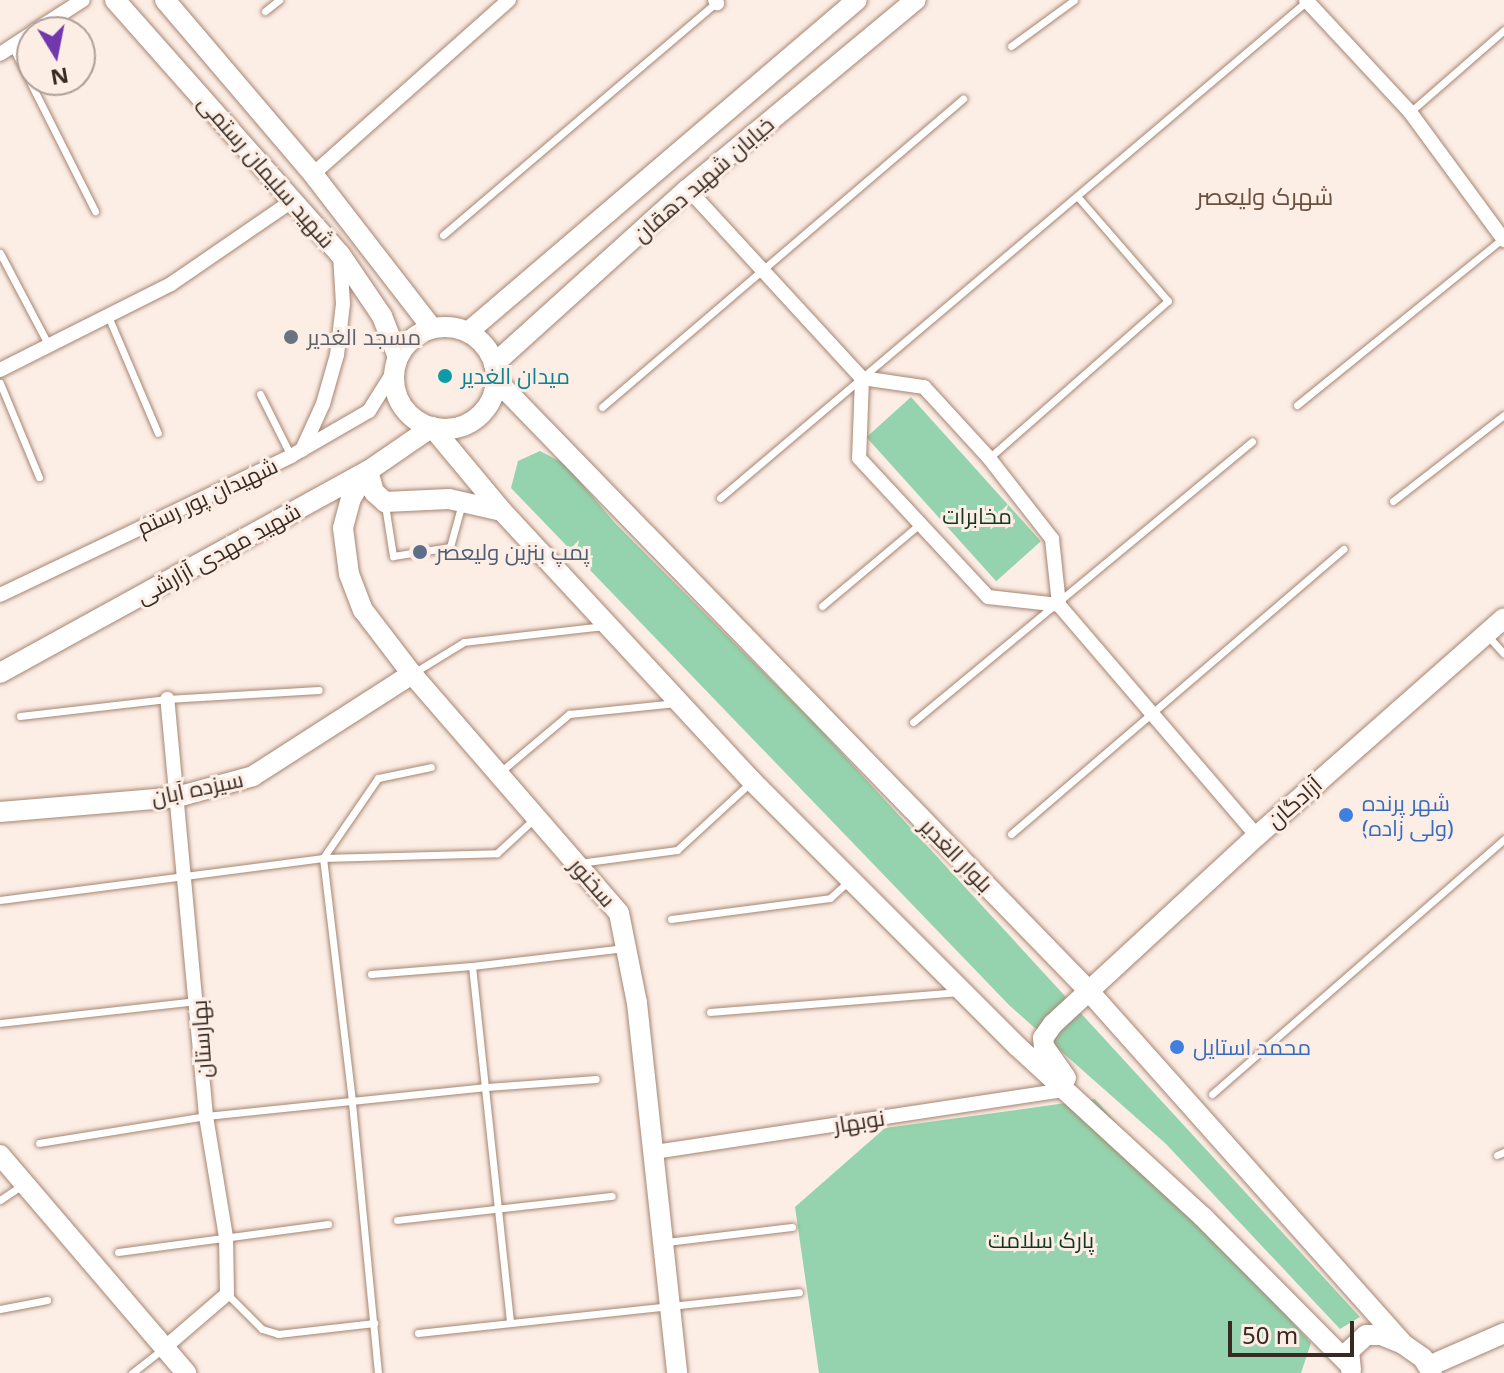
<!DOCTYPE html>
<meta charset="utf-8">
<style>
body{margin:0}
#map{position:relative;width:1504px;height:1373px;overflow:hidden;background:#fcede5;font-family:"Noto Sans",Cairo,sans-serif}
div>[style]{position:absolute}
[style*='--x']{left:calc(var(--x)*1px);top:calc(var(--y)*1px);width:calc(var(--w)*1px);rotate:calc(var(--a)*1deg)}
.green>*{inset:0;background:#94d3ad;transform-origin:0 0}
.roads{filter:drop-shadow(0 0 2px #a68571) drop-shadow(0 0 2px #a68571)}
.lane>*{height:7px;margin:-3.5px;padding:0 3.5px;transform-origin:3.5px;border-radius:3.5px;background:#fff}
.street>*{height:14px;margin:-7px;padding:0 7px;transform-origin:7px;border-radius:7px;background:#fff}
.secondary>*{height:20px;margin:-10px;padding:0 10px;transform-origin:10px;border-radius:10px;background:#fff}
.secondary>.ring{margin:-10px;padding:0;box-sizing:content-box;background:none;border:20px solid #fff;border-radius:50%}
.dots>*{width:22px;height:22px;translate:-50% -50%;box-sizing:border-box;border:4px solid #fcede5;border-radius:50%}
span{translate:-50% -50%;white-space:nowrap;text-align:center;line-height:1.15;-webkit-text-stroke:6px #fcede5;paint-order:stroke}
.street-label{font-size:22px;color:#372a22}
.worship-label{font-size:22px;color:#5b616d}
.left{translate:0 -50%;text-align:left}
.culture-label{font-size:22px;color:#0d838f}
.park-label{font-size:22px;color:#0e3722}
.service-label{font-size:22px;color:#4e5e75}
.shop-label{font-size:22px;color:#366cbe}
.neighbourhood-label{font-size:24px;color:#6d4f3d}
.north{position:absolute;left:16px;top:16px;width:80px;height:80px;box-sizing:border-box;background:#fcede5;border:2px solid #ad9f97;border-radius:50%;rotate:170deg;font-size:22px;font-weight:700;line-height:32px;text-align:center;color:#372a22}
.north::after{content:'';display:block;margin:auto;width:28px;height:36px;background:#7138ae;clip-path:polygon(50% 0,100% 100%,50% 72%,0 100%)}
.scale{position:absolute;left:1228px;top:1321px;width:126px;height:36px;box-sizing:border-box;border:4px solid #372a22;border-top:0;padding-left:10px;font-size:24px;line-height:28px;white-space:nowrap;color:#372a22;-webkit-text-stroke:6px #fcede5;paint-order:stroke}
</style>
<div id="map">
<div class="green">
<i style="left:911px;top:397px;width:194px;height:60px;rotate:48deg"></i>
<i style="clip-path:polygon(540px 451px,565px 464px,615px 523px,816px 725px,1360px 1317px,1340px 1329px,1166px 1144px,1010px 1006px,511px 488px,518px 461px)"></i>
<i style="clip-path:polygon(1095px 1099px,1311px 1343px,1301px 1373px,819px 1373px,795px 1207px,885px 1128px)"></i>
</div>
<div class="roads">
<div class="lane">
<i style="--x:265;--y:11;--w:18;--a:-38"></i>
<i style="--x:12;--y:46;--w:185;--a:63.3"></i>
<i style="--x:1011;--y:46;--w:78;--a:-36.1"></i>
<i style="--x:1410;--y:112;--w:125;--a:-41.1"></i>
<i style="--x:443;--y:235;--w:361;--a:-40.4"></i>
<i style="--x:0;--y:253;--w:105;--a:62.2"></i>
<i style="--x:108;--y:316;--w:127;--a:66.9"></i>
<i style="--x:0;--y:383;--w:102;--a:67.5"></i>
<i style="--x:260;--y:394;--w:69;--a:63.4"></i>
<i style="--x:1297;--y:405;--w:264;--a:-39"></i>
<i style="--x:602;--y:407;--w:475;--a:-40.5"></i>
<i style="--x:989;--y:458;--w:238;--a:-41.3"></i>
<i style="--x:1168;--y:301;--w:139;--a:-130.9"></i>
<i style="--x:720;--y:498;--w:771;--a:-40.26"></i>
<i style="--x:1393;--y:501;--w:140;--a:-37.8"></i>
<i style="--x:385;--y:505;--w:52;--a:81.1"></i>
<i style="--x:393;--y:556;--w:58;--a:-9"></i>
<i style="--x:450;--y:547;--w:46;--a:-74.7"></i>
<i style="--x:822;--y:606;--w:129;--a:-40"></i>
<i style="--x:1487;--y:635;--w:25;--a:48"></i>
<i style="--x:415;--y:672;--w:57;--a:-31.5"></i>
<i style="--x:464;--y:642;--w:142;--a:-6.5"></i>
<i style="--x:20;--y:716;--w:148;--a:-6.6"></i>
<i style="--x:167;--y:699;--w:152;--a:-3.4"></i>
<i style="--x:913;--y:722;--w:440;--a:-39.6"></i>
<i style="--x:499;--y:773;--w:92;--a:-40.1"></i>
<i style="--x:569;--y:714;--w:108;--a:-5.9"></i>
<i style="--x:1011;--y:834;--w:438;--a:-40.6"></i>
<i style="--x:579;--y:863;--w:99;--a:-7.6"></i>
<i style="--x:677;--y:850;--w:100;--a:-42.6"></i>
<i style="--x:0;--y:900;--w:326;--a:-7.4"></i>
<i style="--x:323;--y:858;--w:174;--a:-1.6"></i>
<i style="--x:497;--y:853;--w:50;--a:-42.6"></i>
<i style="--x:671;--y:919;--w:160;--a:-7.5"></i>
<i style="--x:830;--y:898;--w:25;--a:-42"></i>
<i style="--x:472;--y:966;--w:359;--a:83.9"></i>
<i style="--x:371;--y:974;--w:101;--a:-4.5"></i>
<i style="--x:472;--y:966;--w:154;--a:-6.7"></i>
<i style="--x:710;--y:1012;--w:247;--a:-4.6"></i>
<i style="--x:0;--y:1023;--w:197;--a:-6.4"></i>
<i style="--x:1212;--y:1094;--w:388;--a:-41.1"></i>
<i style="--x:39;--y:1143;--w:169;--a:-9.2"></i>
<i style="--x:206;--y:1116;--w:282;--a:-5.9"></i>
<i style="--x:487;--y:1087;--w:109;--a:-4.2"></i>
<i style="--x:1497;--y:1155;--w:8;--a:-23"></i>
<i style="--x:0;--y:1200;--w:25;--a:-34"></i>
<i style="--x:397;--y:1220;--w:216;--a:-6.4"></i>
<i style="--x:666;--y:1242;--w:127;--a:-6.8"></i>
<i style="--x:118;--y:1252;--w:212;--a:-7.6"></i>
<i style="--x:227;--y:1294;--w:49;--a:45"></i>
<i style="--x:262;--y:1329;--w:17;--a:17"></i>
<i style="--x:278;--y:1334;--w:97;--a:-6.5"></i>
<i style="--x:0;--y:1309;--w:48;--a:-10.8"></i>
<i style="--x:418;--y:1333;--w:383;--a:-6.1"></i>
<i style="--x:132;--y:1373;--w:37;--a:-38"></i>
<i style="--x:378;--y:1373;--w:273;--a:-95.5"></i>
<i style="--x:352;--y:1101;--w:245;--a:-96.8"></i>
<i style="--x:323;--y:858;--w:97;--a:-55.5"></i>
<i style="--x:378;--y:778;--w:54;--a:-11.7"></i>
</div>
<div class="street">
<i style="--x:715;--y:0;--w:4;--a:56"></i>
<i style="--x:1306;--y:0;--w:153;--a:47.1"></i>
<i style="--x:1410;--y:112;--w:159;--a:53.7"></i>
<i style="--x:33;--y:32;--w:59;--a:-32.6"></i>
<i style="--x:0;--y:54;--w:38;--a:-33"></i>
<i style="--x:313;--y:174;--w:262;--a:-41.6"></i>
<i style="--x:688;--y:189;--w:257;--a:47.4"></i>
<i style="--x:862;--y:378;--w:63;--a:8.3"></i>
<i style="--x:924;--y:387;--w:96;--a:47.5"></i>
<i style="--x:989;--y:458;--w:103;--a:52.1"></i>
<i style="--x:1052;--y:539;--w:66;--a:83.9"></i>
<i style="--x:0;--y:370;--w:191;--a:-26.7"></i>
<i style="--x:171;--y:284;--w:148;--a:-34.5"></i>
<i style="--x:862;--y:378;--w:80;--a:92.1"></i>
<i style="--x:859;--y:458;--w:190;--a:47.1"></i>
<i style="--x:988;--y:597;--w:71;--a:6.4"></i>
<i style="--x:302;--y:450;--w:51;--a:-65.5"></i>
<i style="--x:323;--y:404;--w:51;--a:-74.1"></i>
<i style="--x:337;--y:355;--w:51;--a:-83.3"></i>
<i style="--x:343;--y:304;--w:50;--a:-93.4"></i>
<i style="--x:0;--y:595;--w:322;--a:-25.5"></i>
<i style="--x:291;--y:456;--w:90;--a:-30"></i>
<i style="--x:369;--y:411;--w:47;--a:-58"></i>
<i style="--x:1059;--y:605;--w:304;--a:49.4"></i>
<i style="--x:654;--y:1152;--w:415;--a:-8.6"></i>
<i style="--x:163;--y:1349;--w:84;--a:-40.7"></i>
<i style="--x:227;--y:1294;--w:57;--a:-91"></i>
<i style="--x:226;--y:1237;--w:123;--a:-99.4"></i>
<i style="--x:206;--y:1116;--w:419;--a:-95.3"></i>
</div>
<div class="secondary">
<i style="--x:115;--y:0;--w:339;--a:48.5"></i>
<i style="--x:340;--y:254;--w:75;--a:55.9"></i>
<i style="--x:382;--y:316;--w:44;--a:68.7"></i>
<i style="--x:165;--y:0;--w:228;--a:49.6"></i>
<i style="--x:313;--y:174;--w:195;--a:52.3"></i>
<i class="ring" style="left:394px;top:327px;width:82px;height:82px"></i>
<i style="--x:468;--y:332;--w:511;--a:-40.48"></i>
<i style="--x:494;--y:364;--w:261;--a:-42.1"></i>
<i style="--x:688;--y:189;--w:296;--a:-39.7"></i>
<i style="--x:496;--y:380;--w:849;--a:45.86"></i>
<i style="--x:1087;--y:989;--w:475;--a:48.3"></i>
<i style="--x:368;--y:471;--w:32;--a:122"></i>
<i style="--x:351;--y:498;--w:31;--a:105"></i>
<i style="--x:343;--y:528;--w:46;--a:82.6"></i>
<i style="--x:349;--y:574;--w:39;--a:69"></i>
<i style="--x:363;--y:610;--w:81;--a:52.6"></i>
<i style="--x:412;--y:674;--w:316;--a:49.1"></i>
<i style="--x:619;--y:913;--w:92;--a:78.7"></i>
<i style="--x:637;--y:1003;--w:372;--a:83.8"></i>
<i style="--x:368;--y:471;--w:22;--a:74"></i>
<i style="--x:374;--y:492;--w:15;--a:42"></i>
<i style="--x:385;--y:502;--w:64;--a:-2.7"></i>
<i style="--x:449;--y:499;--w:54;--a:12.8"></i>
<i style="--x:0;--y:673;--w:420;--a:-28.8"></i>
<i style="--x:368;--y:471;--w:78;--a:-34.5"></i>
<i style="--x:432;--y:427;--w:109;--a:50.2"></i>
<i style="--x:502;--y:511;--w:368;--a:47.2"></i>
<i style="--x:752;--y:781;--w:375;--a:45"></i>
<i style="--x:1017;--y:1046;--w:253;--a:42.6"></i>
<i style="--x:1203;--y:1217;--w:206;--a:45.2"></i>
<i style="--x:0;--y:812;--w:178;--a:-4.8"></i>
<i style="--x:177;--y:797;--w:79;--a:-15.4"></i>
<i style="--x:253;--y:776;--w:189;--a:-32.7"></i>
<i style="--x:1066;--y:1078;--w:39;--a:-125"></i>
<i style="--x:1044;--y:1046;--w:8;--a:-97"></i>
<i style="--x:1043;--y:1038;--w:17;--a:-54"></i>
<i style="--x:1053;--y:1024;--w:277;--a:-42.7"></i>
<i style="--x:1257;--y:836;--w:329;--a:-41.4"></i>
<i style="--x:0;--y:1155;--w:287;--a:49.5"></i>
<i style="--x:1429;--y:1366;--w:82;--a:-23.7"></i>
<i style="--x:1351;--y:1370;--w:19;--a:-96"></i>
<i style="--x:1349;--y:1351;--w:23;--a:-43"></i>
<i style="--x:1366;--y:1335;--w:15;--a:0"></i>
<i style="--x:1381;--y:1335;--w:24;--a:22"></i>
<i style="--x:1403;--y:1344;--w:24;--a:35"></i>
<i style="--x:1423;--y:1358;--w:17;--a:59"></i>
</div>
</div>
<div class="dots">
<i style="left:291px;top:337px;background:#6b7280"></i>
<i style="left:445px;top:376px;background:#0f9aa8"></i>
<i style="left:420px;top:552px;background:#5c6f8a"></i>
<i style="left:1346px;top:815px;background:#3f7fe0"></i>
<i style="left:1177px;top:1047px;background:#3f7fe0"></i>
</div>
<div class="street-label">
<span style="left:267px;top:171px;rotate:49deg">شهید سلیمان رستمی</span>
<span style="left:703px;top:179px;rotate:-41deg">خیابان شهید دهقان</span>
<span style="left:207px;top:496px;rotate:-25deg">شهیدان پور رستم</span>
<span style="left:218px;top:553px;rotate:-29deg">شهید مهدی آزارشی</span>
<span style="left:197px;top:788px;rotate:-12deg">سیزده آبان</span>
<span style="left:1294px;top:802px;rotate:-41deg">آزادگان</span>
<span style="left:957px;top:855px;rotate:46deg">بلوار الغدیر</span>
<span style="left:593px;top:882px;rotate:49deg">سخنور</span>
<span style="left:201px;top:1039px;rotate:-94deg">بهارستان</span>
<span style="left:859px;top:1121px;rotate:-9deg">نوبهار</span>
</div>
<div class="worship-label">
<span class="left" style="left:307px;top:337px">مسجد الغدیر</span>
</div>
<div class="culture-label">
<span class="left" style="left:461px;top:376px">میدان الغدیر</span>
</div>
<div class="park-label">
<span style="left:977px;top:516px">مخابرات</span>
<span style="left:1041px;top:1240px">پارک سلامت</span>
</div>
<div class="service-label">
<span class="left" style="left:436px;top:552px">پمپ بنزین ولیعصر</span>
</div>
<div class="shop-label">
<span class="left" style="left:1362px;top:815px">شهر پرنده<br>(ولی زاده)</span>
<span class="left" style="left:1193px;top:1047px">محمد استایل</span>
</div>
<div class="neighbourhood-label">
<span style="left:1265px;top:196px">شهرک ولیعصر</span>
</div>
<div class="north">N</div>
<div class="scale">50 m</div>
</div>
